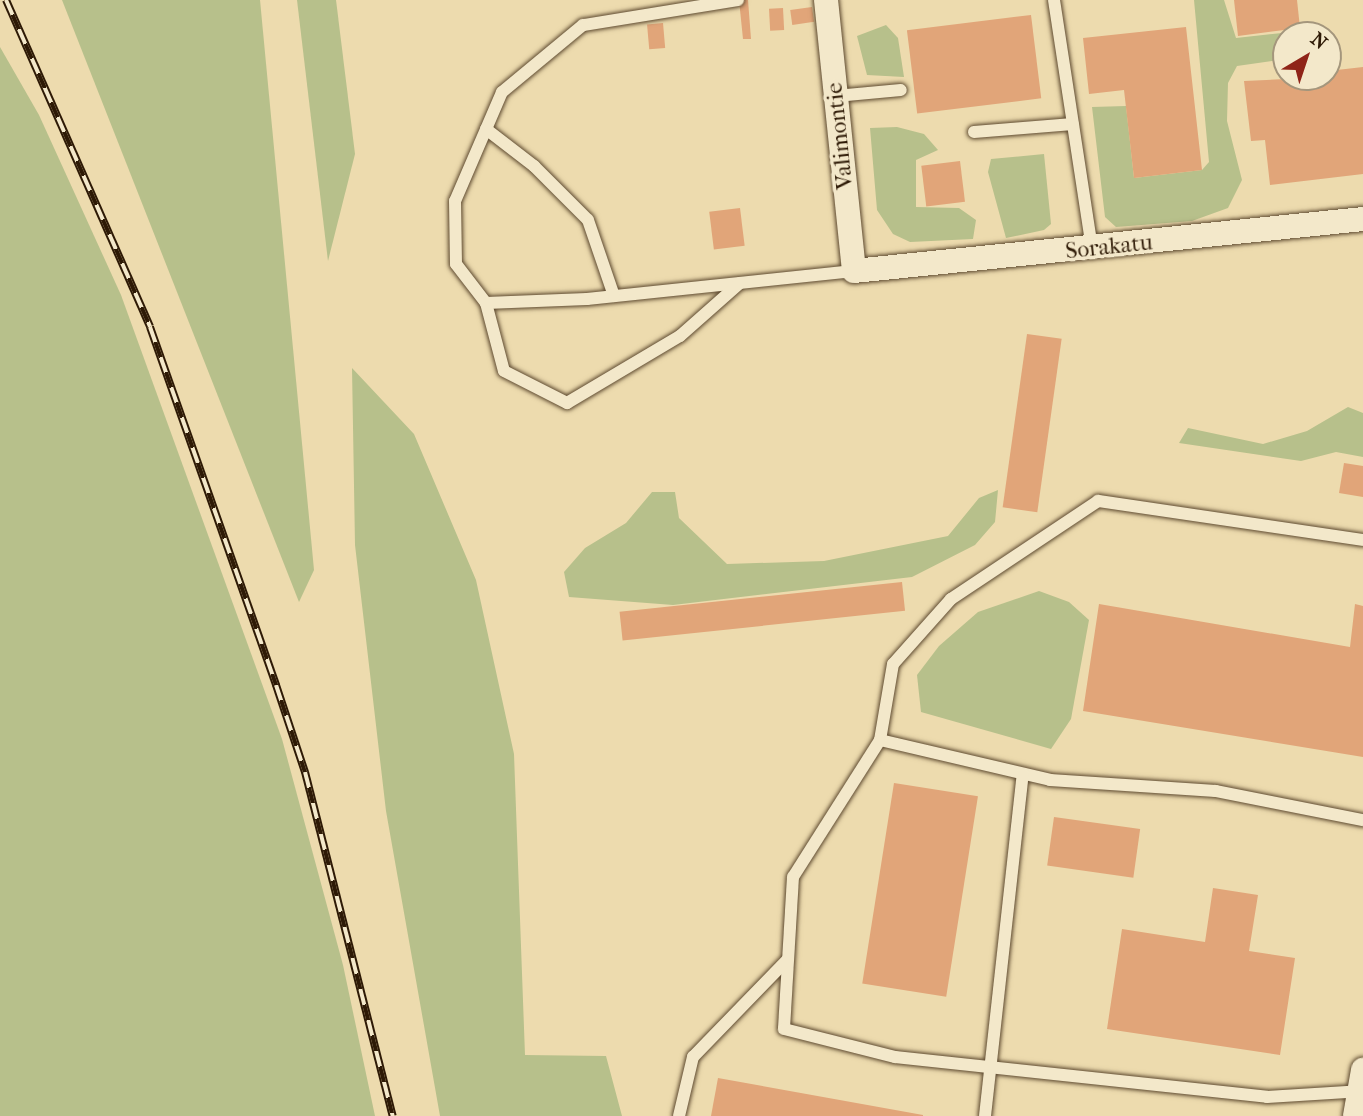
<!DOCTYPE html>
<style>
body{margin:0}
#map{position:relative;width:1363px;height:1116px;overflow:hidden;background:#eddbae;font-family:"IM FELL French Canon",serif}
div>[style]{position:absolute}
[style*='--x']{left:calc(var(--x)*1px);top:calc(var(--y)*1px);width:calc(var(--w)*1px);rotate:calc(var(--a)*1deg)}
.green>*{inset:0;background:#b7c08b}
.building>*{inset:0;background:#e1a579;transform-origin:0 0}
.roads{filter:drop-shadow(0 0 2px #5e4a30) drop-shadow(0 0 2px #5e4a30)}
.lane>*{height:12px;margin:-6px;padding:0 6px;transform-origin:6px;border-radius:6px;background:#f3e8ca}
.street>*{height:24px;margin:-12px;padding:0 12px;transform-origin:12px;border-radius:12px;background:#f3e8ca}
.rail>*{height:8px;margin-top:-4px;transform-origin:0;background:repeating-linear-gradient(90deg,#f3e8ca 0 16px,#2e1a06 0 32px);box-sizing:border-box;border-block:2px solid #2e1a06}
span{translate:-50% -50%;white-space:nowrap;text-align:center;line-height:1.15;-webkit-text-stroke:7px #f3e8ca;paint-order:stroke}
.street-label{font-size:23px;color:#2e1a06}
.north{position:absolute;left:1272px;top:21px;width:70px;height:70px;box-sizing:border-box;background:#f3e8ca;border:2px solid #a4967c;border-radius:50%;rotate:39deg;font-size:19px;font-weight:700;line-height:28px;text-align:center;color:#2e1a06}
.north::after{content:'';display:block;margin:auto;width:24px;height:32px;background:#8f2418;clip-path:polygon(50% 0,100% 100%,50% 72%,0 100%)}
</style>
<div id="map">
<div class="green">
<i style="clip-path:polygon(62px 0,260px 0,314px 570px,299px 602px)"></i>
<i style="clip-path:polygon(297px 0,336px 0,355px 154px,328px 261px)"></i>
<i style="clip-path:polygon(1194px 0,1224px 0,1236px 38px,1301px 31px,1302px 35px,1286px 35px,1286px 59px,1237px 66px,1228px 83px,1227px 121px,1242px 180px,1228px 208px,1192px 221px,1116px 227px,1105px 217px,1092px 107px,1126px 106px,1134px 178px,1202px 170px,1209px 162px)"></i>
<i style="clip-path:polygon(886px 25px,898px 38px,904px 77px,867px 75px,857px 36px)"></i>
<i style="clip-path:polygon(0 47px,39px 115px,121px 295px,282px 739px,343px 965px,375px 1116px,0 1116px)"></i>
<i style="clip-path:polygon(897px 127px,924px 134px,938px 150px,916px 160px,916px 207px,959px 208px,976px 220px,973px 239px,910px 242px,893px 234px,877px 210px,870px 128px)"></i>
<i style="clip-path:polygon(1044px 154px,1051px 224px,1044px 230px,1006px 238px,988px 172px,991px 159px)"></i>
<i style="clip-path:polygon(352px 368px,414px 434px,476px 580px,514px 754px,525px 1055px,606px 1056px,622px 1116px,440px 1116px,386px 811px,355px 545px)"></i>
<i style="clip-path:polygon(1348px 407px,1363px 413px,1363px 457px,1336px 452px,1301px 461px,1179px 443px,1188px 428px,1263px 444px,1307px 431px)"></i>
<i style="clip-path:polygon(998px 490px,995px 522px,975px 545px,912px 577px,673px 605px,569px 597px,564px 572px,585px 548px,626px 523px,652px 492px,675px 492px,679px 518px,727px 564px,824px 561px,948px 536px,979px 498px)"></i>
<i style="clip-path:polygon(1039px 591px,1069px 602px,1089px 620px,1071px 719px,1051px 749px,921px 712px,917px 675px,939px 646px,978px 612px)"></i>
</div>
<div class="building">
<i style="clip-path:polygon(739px 0,748px 0,751px 39px,743px 39px)"></i>
<i style="clip-path:polygon(1234px 0,1297px 0,1300px 28px,1238px 36px)"></i>
<i style="left:812px;top:7px;width:15px;height:22px;rotate:82deg"></i>
<i style="left:783px;top:8px;width:22px;height:14px;rotate:87deg"></i>
<i style="left:1031px;top:15px;width:84px;height:125px;rotate:83deg"></i>
<i style="left:663px;top:23px;width:25px;height:16px;rotate:85deg"></i>
<i style="clip-path:polygon(1186px 27px,1202px 170px,1134px 178px,1124px 90px,1089px 94px,1083px 38px)"></i>
<i style="clip-path:polygon(1363px 67px,1363px 174px,1270px 185px,1265px 140px,1251px 141px,1244px 81px,1328px 77px,1328px 71px)"></i>
<i style="left:960px;top:161px;width:41px;height:39px;rotate:83deg"></i>
<i style="left:740px;top:208px;width:38px;height:31px;rotate:83deg"></i>
<i style="left:1027px;top:334px;width:35px;height:175px;rotate:8deg"></i>
<i style="clip-path:polygon(1344px 463px,1363px 466px,1363px 497px,1339px 493px)"></i>
<i style="left:902px;top:582px;width:29px;height:284px;rotate:84deg"></i>
<i style="clip-path:polygon(1099px 604px,1350px 647px,1355px 604px,1363px 606px,1363px 757px,1083px 711px)"></i>
<i style="left:894px;top:783px;width:85px;height:203px;rotate:9deg"></i>
<i style="left:1054px;top:817px;width:87px;height:49px;rotate:8deg"></i>
<i style="clip-path:polygon(1213px 888px,1258px 895px,1249px 951px,1295px 958px,1280px 1055px,1107px 1029px,1122px 929px,1205px 942px)"></i>
<i style="clip-path:polygon(718px 1078px,923px 1115px,923px 1116px,711px 1116px)"></i>
</div>
<div class="roads">
<div class="lane">
<i style="--x:738;--y:0;--w:157;--a:170.8"></i>
<i style="--x:583;--y:25;--w:105;--a:140.4"></i>
<i style="--x:502;--y:92;--w:119;--a:113.3"></i>
<i style="--x:455;--y:201;--w:63;--a:89.1"></i>
<i style="--x:456;--y:264;--w:49;--a:52.4"></i>
<i style="--x:486;--y:303;--w:101;--a:-2.3"></i>
<i style="--x:587;--y:299;--w:268;--a:-6"></i>
<i style="--x:1054;--y:0;--w:252;--a:81.3"></i>
<i style="--x:836;--y:96;--w:65;--a:-5.3"></i>
<i style="--x:486;--y:129;--w:61;--a:37.6"></i>
<i style="--x:534;--y:166;--w:76;--a:45"></i>
<i style="--x:588;--y:220;--w:80;--a:71.1"></i>
<i style="--x:974;--y:132;--w:99;--a:-4.6"></i>
<i style="--x:486;--y:303;--w:70;--a:75.2"></i>
<i style="--x:504;--y:371;--w:71;--a:26.9"></i>
<i style="--x:567;--y:403;--w:131;--a:-30.7"></i>
<i style="--x:680;--y:336;--w:80;--a:-41.5"></i>
<i style="--x:1363;--y:540;--w:268;--a:-171.6"></i>
<i style="--x:1098;--y:501;--w:177;--a:146.3"></i>
<i style="--x:951;--y:599;--w:87;--a:131.7"></i>
<i style="--x:893;--y:664;--w:77;--a:99.7"></i>
<i style="--x:880;--y:740;--w:175;--a:13.2"></i>
<i style="--x:1050;--y:780;--w:166;--a:3.8"></i>
<i style="--x:1216;--y:791;--w:150;--a:11.2"></i>
<i style="--x:880;--y:740;--w:162;--a:122.4"></i>
<i style="--x:793;--y:877;--w:152;--a:93.4"></i>
<i style="--x:784;--y:1029;--w:114;--a:14.2"></i>
<i style="--x:895;--y:1057;--w:374;--a:6.1"></i>
<i style="--x:1267;--y:1097;--w:96;--a:-3.6"></i>
<i style="--x:679;--y:1116;--w:61;--a:-76.7"></i>
<i style="--x:693;--y:1057;--w:136;--a:-45.9"></i>
<i style="--x:985;--y:1116;--w:344;--a:-83.7"></i>
</div>
<div class="street">
<i style="--x:826;--y:0;--w:272;--a:84.1"></i>
<i style="--x:854;--y:271;--w:512;--a:-5.83"></i>
<i style="--x:1355;--y:1116;--w:47;--a:-80.1"></i>
</div>
</div>
<div class="rail">
<i style="--x:6;--y:0;--w:357;--a:66.2"></i>
<i style="--x:150;--y:327;--w:380;--a:70.6"></i>
<i style="--x:276;--y:685;--w:92;--a:71.6"></i>
<i style="--x:305;--y:772;--w:355;--a:75.7"></i>
</div>
<div class="street-label">
<span style="left:840px;top:136px;rotate:-96deg">Valimontie</span>
<span style="left:1109px;top:247px;rotate:-6deg">Sorakatu</span>
</div>
<div class="north">N</div>
</div>
